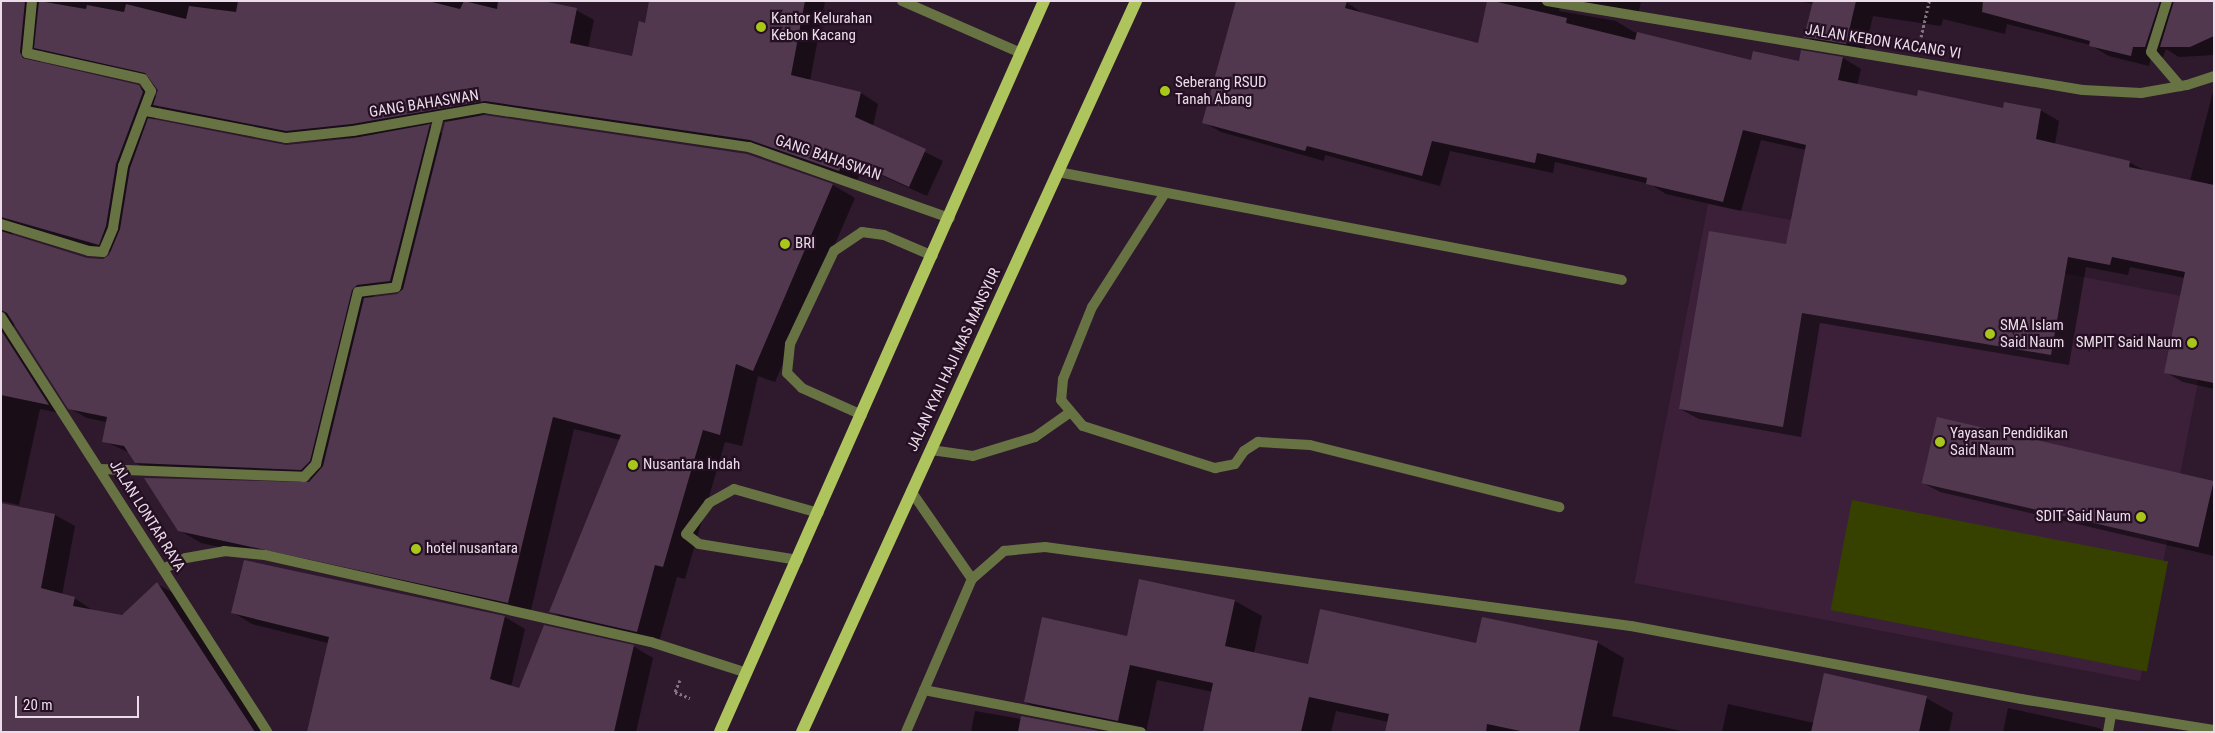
<!DOCTYPE html>
<style>
body{margin:0}
#map{position:relative;width:2215px;height:733px;overflow:hidden;background:#2f192d;font-family:"Roboto Condensed",sans-serif}
div>[style]{position:absolute}
[style*='--x']{left:calc(var(--x)*1px);top:calc(var(--y)*1px);width:calc(var(--w)*1px);rotate:calc(var(--a)*1deg)}
.built>*{inset:0;background:#3c2039;transform-origin:0 0}
.green>*{inset:0;background:#364100;transform-origin:0 0}
.shadow>*{inset:0;background:#0007}
.building>*{inset:0;background:#51384f;transform-origin:0 0}
.path>*{height:3px;margin-top:-1.5px;transform-origin:0;background:repeating-linear-gradient(90deg,#857283 0 2.5px,transparent 0 5px)}
.service>*{height:10px;margin:-5px;padding:0 5px;transform-origin:5px;border-radius:5px;background:#677343}
.minor>*{height:10px;margin:-5px;padding:0 5px;transform-origin:5px;border-radius:5px;background:#677343}
.tertiary>*{height:10px;margin:-5px;padding:0 5px;transform-origin:5px;border-radius:5px;background:#677343}
.primary>*{height:12px;margin:-6px;padding:0 6px;transform-origin:6px;border-radius:6px;background:#aec55d}
.dots>*{width:14px;height:14px;translate:-50% -50%;box-sizing:border-box;border:2px solid #250f23;border-radius:50%}
span{translate:-50% -50%;white-space:nowrap;text-align:center;line-height:1.15;-webkit-text-stroke:4.5px #250f23;paint-order:stroke}
.poi-label{font-size:15px;color:#ebdce9}
.left{translate:0 -50%;text-align:left}
.right{translate:-100% -50%;text-align:right}
.street-label{font-size:15px;color:#ebdce9}
.frame{position:absolute;inset:0;border:2px solid #ebdce9;pointer-events:none}
.scale{position:absolute;left:15px;top:696px;width:124px;height:22px;box-sizing:border-box;border:2px solid #ebdce9;border-top:0;padding-left:6px;font-size:15px;line-height:18px;white-space:nowrap;color:#ebdce9;-webkit-text-stroke:4px #250f23;paint-order:stroke}
</style>
<div id="map">
<div class="built">
<i style="left:1708px;top:204px;width:515px;height:386px;rotate:11deg"></i>
</div>
<div class="green">
<i style="left:1852px;top:500px;width:322px;height:112px;rotate:11deg"></i>
</div>
<div class="shadow">
<i style="clip-path:polygon(evenodd,1px 1px,539px 1px,576px 10px,594px 20px,588px 48px,633px 57px,646px 24px,650px 1px,825px 1px,810px 81px,861px 93px,878px 104px,873px 126px,943px 161px,927px 196px,863px 167px,857px 181px,769px 150px,504px 111px,479px 115px,747px 155px,833px 185px,855px 198px,775px 382px,758px 376px,742px 446px,725px 442px,685px 579px,677px 577px,659px 642px,572px 624px,551px 611px,620px 440px,574px 429px,530px 614px,201px 543px,179px 530px,304px 485px,311px 479px,154px 473px,136px 463px,130px 453px,104px 441px,107px 422px,87px 418px,69px 408px,14px 323px,13px 332px,65px 414px,40px 409px,19px 505px,1px 501px,1px 1px,41px 50px,54px 57px,152px 79px,159px 90px,157px 97px,138px 86px,40px 63px,41px 50px,1px 1px,159px 107px,172px 115px,305px 141px,374px 136px,286px 146px,154px 121px,159px 107px,1px 1px,446px 121px,443px 134px,427px 124px,446px 121px,1px 1px,21px 227px,111px 252px,108px 259px,87px 259px,13px 236px,12px 233px,21px 227px,1px 1px,402px 291px,397px 295px,371px 298px,375px 295px,402px 291px)"></i>
<i style="clip-path:polygon(1488px 1px,1641px 1px,1638px 16px,1560px 6px,1559px 11px,1616px 21px,1634px 32px,1751px 62px,1800px 63px,1802px 52px,1843px 58px,1861px 69px,1857px 86px,1918px 98px,2004px 109px,2040px 110px,2059px 121px,2055px 144px,2129px 162px,2147px 172px,2190px 181px,2214px 88px,2214px 389px,2183px 382px,2165px 372px,2185px 278px,2130px 267px,2128px 275px,2086px 267px,2069px 365px,1820px 323px,1801px 437px,1699px 419px,1680px 409px,1787px 245px,1806px 150px,1761px 140px,1741px 211px,1666px 194px,1650px 184px,1555px 162px,1553px 173px,1450px 151px,1440px 186px,1325px 155px,1324px 161px,1221px 132px,1203px 122px,1346px 2px,1364px 14px,1479px 44px)"></i>
<i style="clip-path:polygon(1798px 1px,2214px 1px,2214px 55px,2179px 57px,2166px 49px,2163px 57px,2151px 57px,2149px 66px,2109px 56px,2090px 45px,2007px 24px,2005px 34px,1943px 19px,1941px 26px,1873px 16px,1864px 53px,1824px 47px,1806px 36px,1813px 4px)"></i>
<i style="clip-path:polygon(1923px 483px,2214px 483px,2214px 556px,1940px 492px)"></i>
<i style="clip-path:polygon(1px 504px,55px 515px,75px 526px,62px 595px,74px 598px,94px 611px,123px 616px,157px 584px,177px 595px,267px 732px,1px 732px)"></i>
<i style="clip-path:polygon(245px 561px,505px 617px,525px 629px,511px 687px,519px 689px,633px 646px,653px 658px,636px 732px,308px 732px,328px 643px,252px 624px,232px 612px)"></i>
<i style="clip-path:polygon(1140px 580px,1235px 601px,1262px 616px,1254px 653px,1309px 665px,1477px 645px,1483px 618px,1598px 643px,1624px 658px,1612px 716px,1686px 732px,1387px 732px,1389px 722px,1336px 711px,1331px 732px,1204px 732px,1213px 692px,1157px 680px,1146px 732px,1127px 732px,1052px 717px,1025px 702px,1128px 637px)"></i>
<i style="clip-path:polygon(1926px 698px,1953px 713px,1949px 732px,1722px 732px,1728px 704px,1814px 723px)"></i>
<i style="clip-path:polygon(2008px 708px,2099px 728px,2105px 732px,2003px 732px)"></i>
<i style="clip-path:polygon(975px 711px,1095px 732px,971px 732px)"></i>
</div>
<div class="building">
<i style="clip-path:polygon(1px 1px,25px 1px,20px 52px,23px 58px,139px 85px,143px 92px,116px 164px,106px 226px,99px 245px,1px 217px)"></i>
<i style="clip-path:polygon(39px 1px,86px 9px,87px 5px,124px 12px,126px 4px,186px 19px,189px 6px,236px 12px,238px 1px,428px 1px,460px 9px,464px 1px,497px 9px,498px 1px,543px 1px,577px 8px,570px 43px,632px 56px,639px 21px,645px 23px,649px 1px,805px 1px,791px 75px,861px 92px,855px 117px,926px 149px,909px 187px,845px 158px,839px 171px,750px 140px,485px 101px,352px 124px,286px 131px,153px 105px,158px 90px,145px 73px,34px 48px)"></i>
<i style="clip-path:polygon(1236px 1px,1347px 1px,1345px 8px,1478px 43px,1487px 1px,1493px 1px,1567px 18px,1566px 23px,1635px 40px,1637px 32px,1751px 60px,1753px 51px,1799px 61px,1801px 50px,1843px 57px,1838px 80px,1917px 96px,1918px 90px,2003px 108px,2004px 102px,2041px 109px,2036px 139px,2130px 161px,2129px 167px,2214px 185px,2214px 383px,2164px 373px,2185px 272px,2112px 257px,2110px 265px,2068px 257px,2051px 355px,1802px 313px,1783px 427px,1679px 409px,1709px 231px,1786px 244px,1806px 145px,1743px 130px,1723px 202px,1646px 184px,1647px 178px,1537px 153px,1535px 163px,1432px 141px,1422px 176px,1307px 146px,1305px 151px,1202px 123px)"></i>
<i style="clip-path:polygon(1813px 1px,1856px 1px,1846px 44px,1804px 37px)"></i>
<i style="clip-path:polygon(1983px 1px,2160px 1px,2145px 47px,2133px 47px,2131px 56px,2089px 46px,2090px 41px,1982px 12px)"></i>
<i style="clip-path:polygon(2174px 1px,2214px 1px,2214px 36px,2190px 47px,2160px 47px)"></i>
<i style="clip-path:polygon(484px 115px,747px 154px,833px 184px,753px 371px,736px 364px,720px 435px,703px 430px,663px 567px,655px 565px,637px 632px,549px 612px,621px 435px,553px 417px,508px 603px,178px 531px,144px 478px,309px 482px,323px 466px,364px 298px,397px 294px,403px 289px,445px 122px)"></i>
<i style="clip-path:polygon(148px 118px,286px 145px,354px 138px,430px 124px,390px 281px,357px 285px,352px 290px,310px 461px,301px 470px,135px 463px,124px 446px,102px 442px,107px 417px,68px 409px,7px 313px,1px 310px,1px 231px,87px 258px,103px 259px,109px 255px,120px 229px,130px 168px)"></i>
<i style="clip-path:polygon(1px 330px,49px 405px,1px 395px)"></i>
<i style="left:1937px;top:417px;width:284px;height:68px;rotate:13deg"></i>
<i style="clip-path:polygon(1px 503px,55px 514px,41px 588px,75px 597px,73px 606px,122px 615px,157px 582px,255px 732px,1px 732px)"></i>
<i style="clip-path:polygon(244px 560px,505px 616px,490px 679px,519px 688px,544px 625px,634px 645px,614px 732px,307px 732px,329px 637px,231px 613px)"></i>
<i style="clip-path:polygon(1139px 579px,1235px 600px,1225px 646px,1308px 664px,1320px 609px,1476px 643px,1482px 617px,1598px 641px,1579px 732px,1525px 732px,1487px 724px,1486px 732px,1385px 732px,1389px 714px,1309px 697px,1301px 732px,1203px 732px,1213px 683px,1130px 665px,1118px 721px,1024px 702px,1042px 617px,1127px 636px)"></i>
<i style="clip-path:polygon(1824px 673px,1927px 696px,1919px 732px,1811px 732px)"></i>
<i style="clip-path:polygon(1021px 716px,1104px 732px,1018px 732px)"></i>
</div>
<div class="path">
<i style="--x:1921;--y:37;--w:37;--a:-77"></i>
<i style="--x:680;--y:680;--w:13;--a:113"></i>
<i style="--x:675;--y:692;--w:16;--a:22"></i>
</div>
<div class="service">
<i style="--x:902;--y:1;--w:130;--a:23.6"></i>
<i style="--x:2167;--y:1;--w:53;--a:107.4"></i>
<i style="--x:2151;--y:52;--w:45;--a:49.5"></i>
<i style="--x:1058;--y:172;--w:574;--a:10.84"></i>
<i style="--x:1165;--y:193;--w:135;--a:122.6"></i>
<i style="--x:1092;--y:307;--w:78;--a:111.9"></i>
<i style="--x:1063;--y:379;--w:21;--a:95"></i>
<i style="--x:1061;--y:400;--w:34;--a:50"></i>
<i style="--x:1083;--y:426;--w:139;--a:17.7"></i>
<i style="--x:1215;--y:468;--w:20;--a:-11"></i>
<i style="--x:1235;--y:464;--w:16;--a:-55"></i>
<i style="--x:1244;--y:451;--w:17;--a:-33"></i>
<i style="--x:1258;--y:442;--w:52;--a:3.3"></i>
<i style="--x:1310;--y:445;--w:257;--a:14"></i>
<i style="--x:862;--y:415;--w:66;--a:-155.8"></i>
<i style="--x:802;--y:388;--w:21;--a:-135"></i>
<i style="--x:787;--y:373;--w:29;--a:-84"></i>
<i style="--x:790;--y:344;--w:103;--a:-64.7"></i>
<i style="--x:834;--y:251;--w:34;--a:-34"></i>
<i style="--x:862;--y:232;--w:22;--a:8"></i>
<i style="--x:884;--y:235;--w:53;--a:23.2"></i>
<i style="--x:931;--y:450;--w:42;--a:8.1"></i>
<i style="--x:973;--y:456;--w:65;--a:-17"></i>
<i style="--x:1035;--y:437;--w:42;--a:-35.2"></i>
<i style="--x:798;--y:560;--w:100;--a:-170.8"></i>
<i style="--x:699;--y:544;--w:16;--a:-142"></i>
<i style="--x:686;--y:534;--w:39;--a:-53"></i>
<i style="--x:709;--y:503;--w:29;--a:-29"></i>
<i style="--x:734;--y:489;--w:88;--a:15.8"></i>
<i style="--x:163;--y:569;--w:25;--a:-26"></i>
<i style="--x:186;--y:558;--w:39;--a:-10"></i>
<i style="--x:224;--y:551;--w:41;--a:5.6"></i>
<i style="--x:265;--y:555;--w:396;--a:12.7"></i>
<i style="--x:651;--y:642;--w:101;--a:17.9"></i>
</div>
<div class="minor">
<i style="--x:1547;--y:1;--w:543;--a:9.43"></i>
<i style="--x:2083;--y:90;--w:58;--a:3"></i>
<i style="--x:2141;--y:93;--w:47;--a:-9.9"></i>
<i style="--x:2187;--y:85;--w:28;--a:-18"></i>
<i style="--x:146;--y:111;--w:143;--a:10.9"></i>
<i style="--x:286;--y:138;--w:67;--a:-6"></i>
<i style="--x:353;--y:131;--w:133;--a:-10"></i>
<i style="--x:484;--y:108;--w:268;--a:8.4"></i>
<i style="--x:749;--y:147;--w:213;--a:19.5"></i>
<i style="--x:1;--y:224;--w:92;--a:17.1"></i>
<i style="--x:89;--y:251;--w:14;--a:4"></i>
<i style="--x:103;--y:252;--w:26;--a:-67"></i>
<i style="--x:113;--y:228;--w:63;--a:-80.8"></i>
<i style="--x:123;--y:166;--w:80;--a:-69.5"></i>
<i style="--x:151;--y:91;--w:14;--a:-124"></i>
<i style="--x:143;--y:79;--w:119;--a:-167.4"></i>
<i style="--x:27;--y:53;--w:52;--a:-84.5"></i>
<i style="--x:100;--y:469;--w:204;--a:2.2"></i>
<i style="--x:304;--y:477;--w:18;--a:-47"></i>
<i style="--x:316;--y:464;--w:177;--a:-76.3"></i>
<i style="--x:358;--y:292;--w:38;--a:-7"></i>
<i style="--x:396;--y:287;--w:176;--a:-75.9"></i>
<i style="--x:911;--y:491;--w:107;--a:55.3"></i>
<i style="--x:924;--y:690;--w:221;--a:11"></i>
<i style="--x:906;--y:732;--w:167;--a:-66.7"></i>
<i style="--x:972;--y:579;--w:43;--a:-41.2"></i>
<i style="--x:1004;--y:551;--w:41;--a:-5.6"></i>
<i style="--x:1045;--y:547;--w:591;--a:7.68"></i>
<i style="--x:1631;--y:626;--w:397;--a:10.6"></i>
<i style="--x:2021;--y:699;--w:195;--a:9.1"></i>
<i style="--x:2108;--y:732;--w:17;--a:-80"></i>
</div>
<div class="tertiary">
<i style="--x:1;--y:317;--w:493;--a:57.3"></i>
</div>
<div class="primary">
<i style="--x:720;--y:732;--w:800;--a:-66.1"></i>
<i style="--x:802;--y:732;--w:804;--a:-65.44"></i>
</div>
<div class="dots">
<i style="left:761px;top:27px;background:#a9c71a"></i>
<i style="left:1165px;top:91px;background:#a9c71a"></i>
<i style="left:785px;top:244px;background:#a9c71a"></i>
<i style="left:1990px;top:334px;background:#a9c71a"></i>
<i style="left:2192px;top:343px;background:#a9c71a"></i>
<i style="left:1940px;top:442px;background:#a9c71a"></i>
<i style="left:633px;top:465px;background:#a9c71a"></i>
<i style="left:2141px;top:517px;background:#a9c71a"></i>
<i style="left:416px;top:549px;background:#a9c71a"></i>
</div>
<div class="poi-label">
<span class="left" style="left:771px;top:27px">Kantor Kelurahan<br>Kebon Kacang</span>
<span class="left" style="left:1175px;top:91px">Seberang RSUD<br>Tanah Abang</span>
<span class="left" style="left:795px;top:244px">BRI</span>
<span class="left" style="left:2000px;top:334px">SMA Islam<br>Said Naum</span>
<span class="right" style="left:2182px;top:343px">SMPIT Said Naum</span>
<span class="left" style="left:1950px;top:442px">Yayasan Pendidikan<br>Said Naum</span>
<span class="left" style="left:643px;top:465px">Nusantara Indah</span>
<span class="right" style="left:2131px;top:517px">SDIT Said Naum</span>
<span class="left" style="left:426px;top:549px">hotel nusantara</span>
</div>
<div class="street-label">
<span style="left:1883px;top:42px;rotate:9deg">JALAN KEBON KACANG VI</span>
<span style="left:424px;top:104px;rotate:-9deg">GANG BAHASWAN</span>
<span style="left:828px;top:158px;rotate:19deg">GANG BAHASWAN</span>
<span style="left:954px;top:360px;rotate:-65deg">JALAN KYAI HAJI MAS MANSYUR</span>
<span style="left:147px;top:516px;rotate:58deg">JALAN LONTAR RAYA</span>
</div>
<div class="frame"></div>
<div class="scale">20 m</div>
</div>
